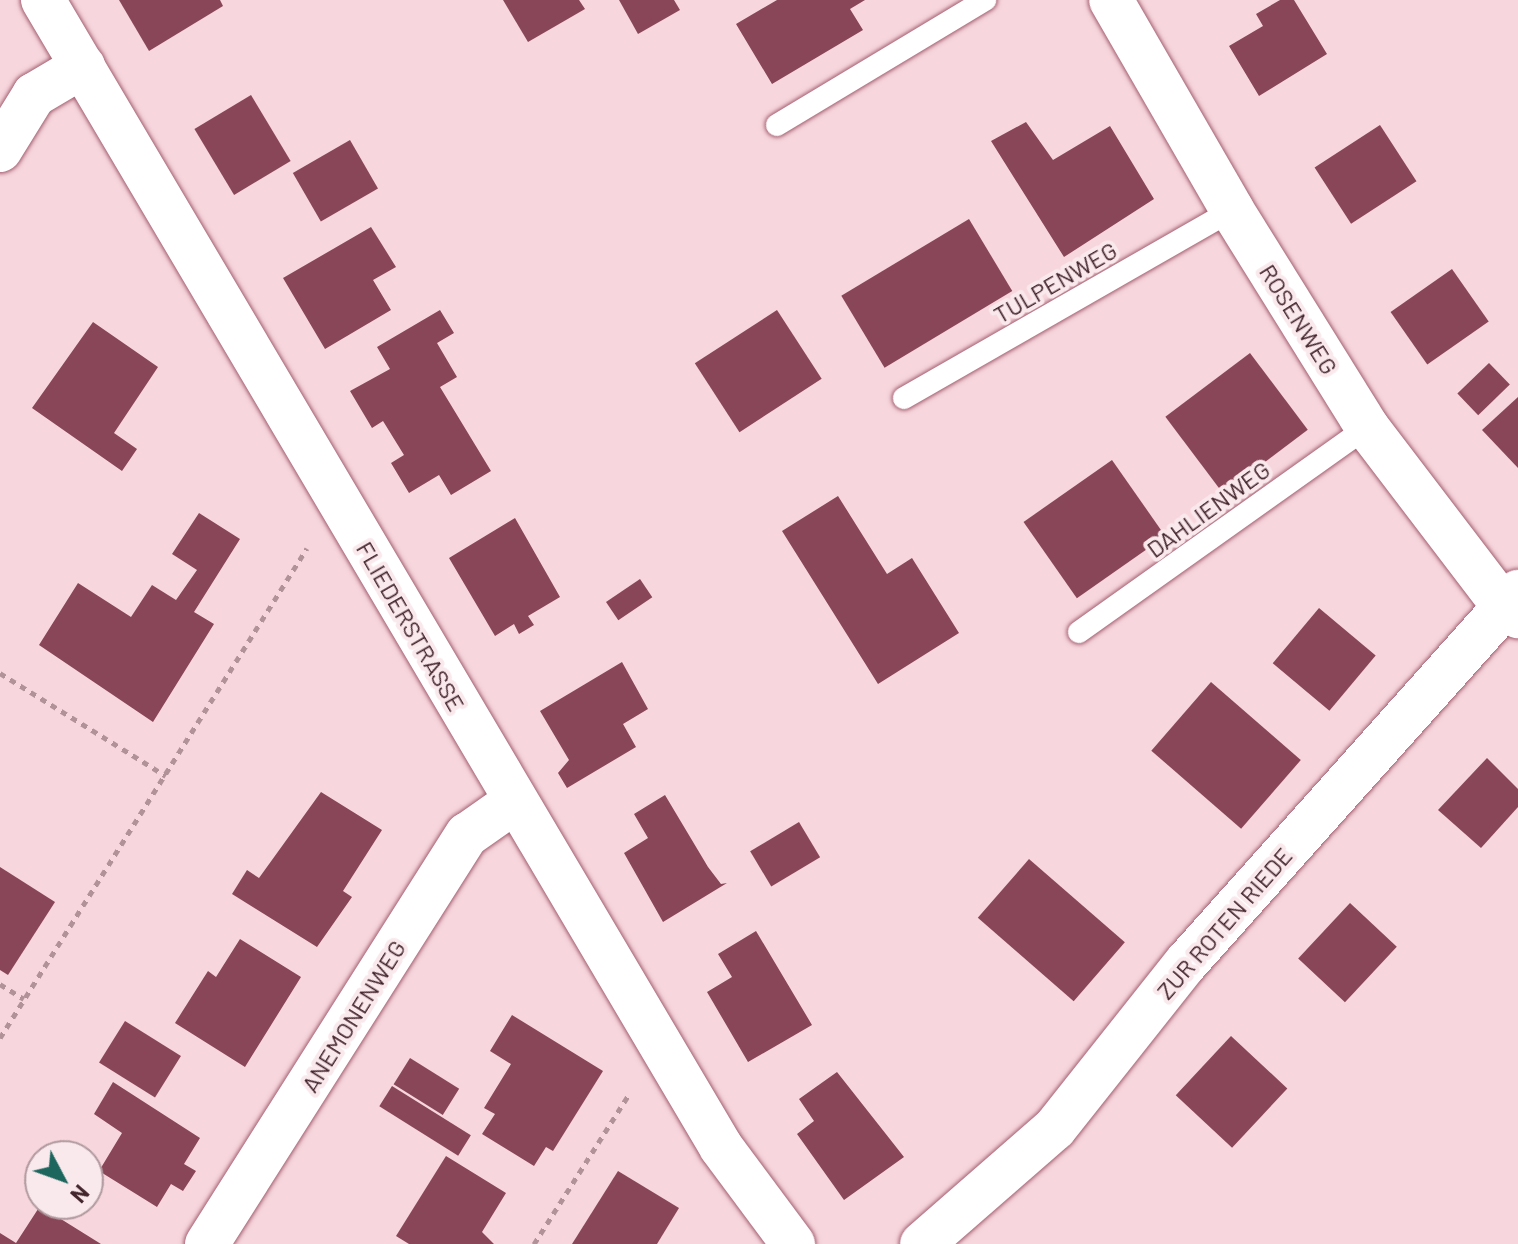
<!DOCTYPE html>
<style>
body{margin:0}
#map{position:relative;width:1518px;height:1244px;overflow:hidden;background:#f7d6dd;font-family:Barlow,sans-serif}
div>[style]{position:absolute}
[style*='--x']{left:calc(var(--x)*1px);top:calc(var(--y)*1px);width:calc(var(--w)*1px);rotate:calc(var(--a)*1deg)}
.building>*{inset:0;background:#894658;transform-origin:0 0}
.path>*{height:5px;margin-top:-2.5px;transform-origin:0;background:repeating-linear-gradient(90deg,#b29299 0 6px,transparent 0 12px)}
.roads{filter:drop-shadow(0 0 2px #a35e70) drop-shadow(0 0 2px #a35e70)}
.lane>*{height:22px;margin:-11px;padding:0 11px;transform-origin:11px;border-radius:11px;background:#fff}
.street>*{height:44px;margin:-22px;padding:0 22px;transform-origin:22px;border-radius:22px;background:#fff}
span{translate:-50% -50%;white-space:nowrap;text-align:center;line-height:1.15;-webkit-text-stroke:8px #f9e8ec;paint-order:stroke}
.street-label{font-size:24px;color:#43252c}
.north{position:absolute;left:24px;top:1140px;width:80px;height:80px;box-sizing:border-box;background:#f9e8ec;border:2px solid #b09a9f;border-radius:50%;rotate:131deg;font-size:22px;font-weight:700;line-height:32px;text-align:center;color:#43252c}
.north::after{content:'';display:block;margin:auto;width:28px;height:36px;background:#1c665d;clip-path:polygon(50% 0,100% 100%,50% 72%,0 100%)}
</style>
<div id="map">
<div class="building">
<i style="clip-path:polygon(119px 0,220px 0,223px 6px,149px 51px)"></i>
<i style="clip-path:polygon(503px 0,579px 0,585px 9px,528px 42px)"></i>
<i style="clip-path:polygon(619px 0,674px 0,680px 10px,638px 34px)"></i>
<i style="clip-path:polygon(777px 0,865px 0,850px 9px,863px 30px,772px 84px,736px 24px)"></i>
<i style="clip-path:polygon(1280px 0,1294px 0,1327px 54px,1259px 96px,1229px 46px,1263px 26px,1256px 14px)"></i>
<i style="left:251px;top:95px;width:77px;height:66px;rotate:59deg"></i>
<i style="clip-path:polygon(1026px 122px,1053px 160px,1110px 126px,1154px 199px,1064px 257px,991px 141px)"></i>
<i style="left:1380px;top:125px;width:67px;height:78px;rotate:57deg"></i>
<i style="left:350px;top:140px;width:56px;height:66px;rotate:60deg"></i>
<i style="left:969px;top:219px;width:84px;height:149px;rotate:59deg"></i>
<i style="clip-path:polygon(371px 227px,396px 267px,373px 280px,391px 310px,325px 349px,283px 278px)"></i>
<i style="left:1452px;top:269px;width:64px;height:75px;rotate:55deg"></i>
<i style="clip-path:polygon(440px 310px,454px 333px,437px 343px,457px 377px,440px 387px,491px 471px,451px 495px,439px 475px,409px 493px,391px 463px,404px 455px,383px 421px,372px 428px,350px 391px,390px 369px,377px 347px)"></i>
<i style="left:777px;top:310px;width:82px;height:98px;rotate:57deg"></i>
<i style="clip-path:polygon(93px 322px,158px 367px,114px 433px,137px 449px,122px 471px,32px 408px)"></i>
<i style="left:1250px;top:353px;width:96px;height:106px;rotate:53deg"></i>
<i style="left:1489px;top:363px;width:30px;height:44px;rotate:46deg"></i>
<i style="clip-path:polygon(1518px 397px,1518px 468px,1482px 430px)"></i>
<i style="left:1112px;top:460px;width:93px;height:108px;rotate:55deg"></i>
<i style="clip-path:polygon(838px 496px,887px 574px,912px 558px,959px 633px,878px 684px,782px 531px)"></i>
<i style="clip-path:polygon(199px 513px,240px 539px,194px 612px,214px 624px,153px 722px,39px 645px,78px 583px,131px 617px,152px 585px,176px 600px,197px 570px,172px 554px)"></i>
<i style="clip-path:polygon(515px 518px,560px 597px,528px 616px,534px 625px,519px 634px,514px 624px,495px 636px,449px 558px)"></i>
<i style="left:640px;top:579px;width:22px;height:41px;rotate:56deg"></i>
<i style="left:1319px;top:608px;width:74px;height:72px;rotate:40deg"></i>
<i style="clip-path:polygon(622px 662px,648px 709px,623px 724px,636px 747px,567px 788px,558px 773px,569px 760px,540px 711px)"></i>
<i style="left:1211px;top:682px;width:119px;height:91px;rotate:41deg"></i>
<i style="clip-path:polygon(1487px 758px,1518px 789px,1518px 807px,1481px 848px,1438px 810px)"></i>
<i style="clip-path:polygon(321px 792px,382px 830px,343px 891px,352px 897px,317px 947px,232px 894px,247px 870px,259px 878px)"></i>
<i style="clip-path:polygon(665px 795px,708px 867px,721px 884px,727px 883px,663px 922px,624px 853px,648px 838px,634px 814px)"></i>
<i style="left:799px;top:822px;width:41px;height:57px;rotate:59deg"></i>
<i style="left:1029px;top:859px;width:127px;height:78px;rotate:41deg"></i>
<i style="clip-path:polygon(0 867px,55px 902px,8px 975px,0 970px)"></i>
<i style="left:1350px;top:903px;width:64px;height:76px;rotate:43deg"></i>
<i style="clip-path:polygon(756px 931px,812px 1025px,748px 1062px,707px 992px,732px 977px,718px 954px)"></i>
<i style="clip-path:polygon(240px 939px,301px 977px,245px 1067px,175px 1023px,208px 971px,216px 977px)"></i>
<i style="clip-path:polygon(512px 1015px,603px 1071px,553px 1151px,546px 1147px,534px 1166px,482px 1134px,495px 1114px,484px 1108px,511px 1064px,490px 1051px)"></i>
<i style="left:125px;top:1021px;width:66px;height:49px;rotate:32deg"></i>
<i style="left:1231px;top:1036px;width:77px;height:81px;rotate:43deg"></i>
<i style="left:410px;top:1058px;width:58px;height:31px;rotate:32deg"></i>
<i style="clip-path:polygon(837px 1072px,904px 1157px,844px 1200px,797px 1134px,814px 1121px,799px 1099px)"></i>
<i style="clip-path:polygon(113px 1082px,200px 1138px,184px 1164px,196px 1171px,183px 1191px,171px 1184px,157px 1207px,99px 1171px,122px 1133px,94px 1114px)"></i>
<i style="left:392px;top:1086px;width:93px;height:24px;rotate:32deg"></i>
<i style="clip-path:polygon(446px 1156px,506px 1193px,482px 1232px,494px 1244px,409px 1244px,396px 1236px)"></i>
<i style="clip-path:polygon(618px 1171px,679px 1208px,657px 1244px,572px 1244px)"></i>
<i style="clip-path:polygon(40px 1206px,101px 1244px,0 1244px,0 1233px,16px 1243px)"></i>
</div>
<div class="path">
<i style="--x:0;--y:673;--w:195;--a:31.8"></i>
<i style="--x:0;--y:984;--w:28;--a:32"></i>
<i style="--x:0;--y:1038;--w:578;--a:-57.93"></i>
<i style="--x:534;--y:1244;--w:179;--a:-57.6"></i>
</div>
<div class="roads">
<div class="lane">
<i style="--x:777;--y:125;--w:243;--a:-31"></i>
<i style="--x:904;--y:398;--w:378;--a:-29.8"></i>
<i style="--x:1079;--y:632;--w:354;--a:-35.4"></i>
</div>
<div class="street">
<i style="--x:43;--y:0;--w:1332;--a:59.41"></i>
<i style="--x:721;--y:1147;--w:121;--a:53.4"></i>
<i style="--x:1111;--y:0;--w:242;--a:60"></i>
<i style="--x:1232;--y:210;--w:256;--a:58.1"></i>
<i style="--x:1367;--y:427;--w:226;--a:52.7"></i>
<i style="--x:1504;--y:607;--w:17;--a:33"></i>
<i style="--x:0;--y:150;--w:65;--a:-58.3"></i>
<i style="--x:34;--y:95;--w:57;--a:-30.6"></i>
<i style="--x:207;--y:1244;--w:485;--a:-57.6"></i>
<i style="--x:467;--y:835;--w:57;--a:-35.1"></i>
<i style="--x:922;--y:1244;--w:176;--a:-41.1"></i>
<i style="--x:1055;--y:1128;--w:211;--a:-51.6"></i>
<i style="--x:1186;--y:963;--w:498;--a:-48.2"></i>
</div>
</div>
<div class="street-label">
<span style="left:1055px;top:282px;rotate:-30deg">TULPENWEG</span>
<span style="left:1299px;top:319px;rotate:58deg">ROSENWEG</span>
<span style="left:1208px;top:509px;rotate:-36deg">DAHLIENWEG</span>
<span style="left:411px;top:626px;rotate:60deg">FLIEDERSTRASSE</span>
<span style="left:1224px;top:923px;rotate:-49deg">ZUR ROTEN RIEDE</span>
<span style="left:353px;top:1016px;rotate:-58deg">ANEMONENWEG</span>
</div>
<div class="north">N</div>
</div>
